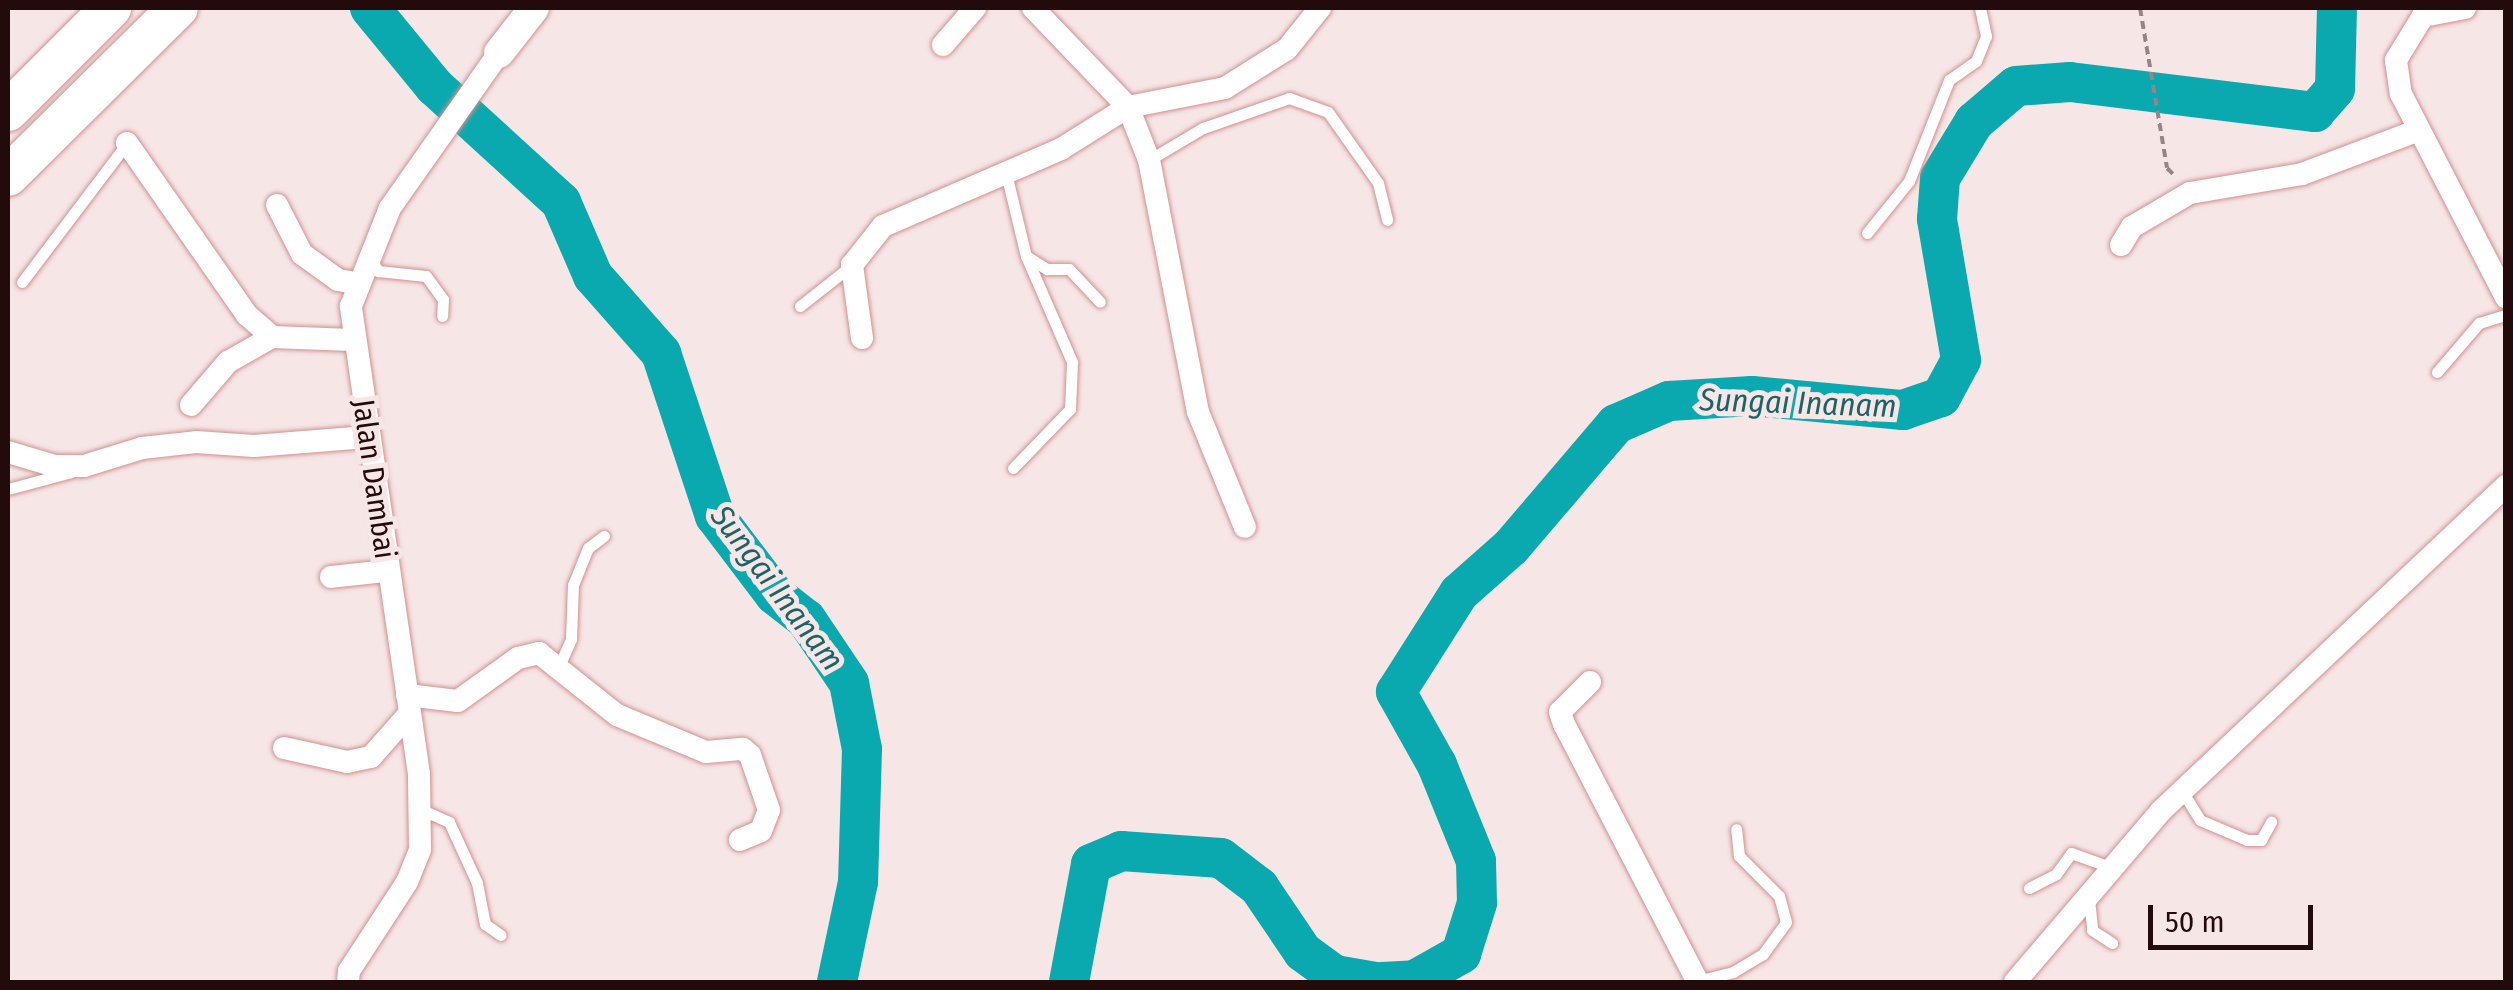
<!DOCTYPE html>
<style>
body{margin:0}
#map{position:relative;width:2513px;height:990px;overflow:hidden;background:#f6e6e6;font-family:"Fira Sans Condensed",sans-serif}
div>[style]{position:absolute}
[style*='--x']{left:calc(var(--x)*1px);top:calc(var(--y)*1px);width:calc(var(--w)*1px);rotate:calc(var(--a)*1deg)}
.river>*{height:40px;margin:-20px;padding:0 20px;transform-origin:20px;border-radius:20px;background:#0aa9af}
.path>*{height:4px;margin-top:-2px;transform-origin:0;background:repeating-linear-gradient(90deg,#978484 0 8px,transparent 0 13px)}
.roads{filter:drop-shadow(0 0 2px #d48f8f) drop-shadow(0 0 2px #d48f8f)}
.lane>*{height:11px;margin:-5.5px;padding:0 5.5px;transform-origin:5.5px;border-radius:5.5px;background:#fff}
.street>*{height:22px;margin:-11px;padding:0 11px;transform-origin:11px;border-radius:11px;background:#fff}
.secondary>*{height:30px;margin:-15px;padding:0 15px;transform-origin:15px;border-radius:15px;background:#fff}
.highway>*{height:40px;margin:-20px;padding:0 20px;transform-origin:20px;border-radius:20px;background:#fff}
span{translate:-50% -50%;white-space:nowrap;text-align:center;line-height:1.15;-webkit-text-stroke:10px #f6e6e6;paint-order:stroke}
.street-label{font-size:30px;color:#230b0c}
.water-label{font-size:32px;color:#1b6366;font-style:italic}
.frame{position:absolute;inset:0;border:10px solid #230b0c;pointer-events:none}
.scale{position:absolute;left:2148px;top:905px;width:165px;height:45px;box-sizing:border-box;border:5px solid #230b0c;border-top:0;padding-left:12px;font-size:30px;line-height:35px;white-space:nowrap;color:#230b0c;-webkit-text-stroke:8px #f6e6e6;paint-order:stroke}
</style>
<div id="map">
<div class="river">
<i style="--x:370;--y:8;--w:101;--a:50.6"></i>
<i style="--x:434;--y:86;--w:172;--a:42.4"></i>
<i style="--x:561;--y:202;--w:81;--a:66.6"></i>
<i style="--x:593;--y:276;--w:103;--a:48.6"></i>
<i style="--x:661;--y:353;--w:172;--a:71.7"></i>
<i style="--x:715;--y:516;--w:99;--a:52.8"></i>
<i style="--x:775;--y:595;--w:39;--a:38"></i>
<i style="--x:806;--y:619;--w:77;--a:56.1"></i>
<i style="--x:849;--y:683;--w:67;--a:78.9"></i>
<i style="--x:862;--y:749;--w:133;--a:91.7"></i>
<i style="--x:858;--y:882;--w:102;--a:101.9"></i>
<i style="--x:1069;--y:982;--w:120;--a:-79.4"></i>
<i style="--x:1091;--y:864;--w:33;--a:-23"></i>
<i style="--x:1121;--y:851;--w:100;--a:4"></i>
<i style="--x:1221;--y:858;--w:48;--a:37.3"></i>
<i style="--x:1259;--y:887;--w:78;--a:55.9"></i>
<i style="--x:1303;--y:952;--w:39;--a:36"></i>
<i style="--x:1335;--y:975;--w:41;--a:9.9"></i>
<i style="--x:1382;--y:982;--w:33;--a:-3"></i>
<i style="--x:1415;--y:980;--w:53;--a:-29.5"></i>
<i style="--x:1461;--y:954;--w:53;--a:-72.6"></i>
<i style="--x:1477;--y:903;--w:42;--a:-91.4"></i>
<i style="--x:1476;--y:861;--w:104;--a:-112.1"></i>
<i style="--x:1437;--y:765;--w:84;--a:-119.3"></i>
<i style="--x:1396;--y:692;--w:117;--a:-57.5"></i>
<i style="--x:1459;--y:593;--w:69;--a:-41.5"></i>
<i style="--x:1511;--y:547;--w:162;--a:-49.5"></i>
<i style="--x:1616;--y:424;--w:58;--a:-23.5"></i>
<i style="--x:1669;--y:401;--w:83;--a:-3.4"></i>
<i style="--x:1752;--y:396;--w:152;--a:5.3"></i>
<i style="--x:1903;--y:410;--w:40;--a:-18.9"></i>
<i style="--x:1941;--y:397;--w:42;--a:-61.6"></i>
<i style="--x:1961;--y:360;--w:143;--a:-99.7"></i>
<i style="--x:1937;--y:219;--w:41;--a:-85.8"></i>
<i style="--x:1940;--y:178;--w:66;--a:-58.7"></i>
<i style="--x:1974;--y:122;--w:55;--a:-40.6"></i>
<i style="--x:2016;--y:86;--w:54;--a:-4.2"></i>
<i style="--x:2070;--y:82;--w:247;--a:7"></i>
<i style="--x:2315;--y:112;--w:30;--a:-49"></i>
<i style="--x:2335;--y:89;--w:81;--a:-88.6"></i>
</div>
<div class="path">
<i style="--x:2140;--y:8;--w:162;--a:80.4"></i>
<i style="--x:2167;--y:168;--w:10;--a:45"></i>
</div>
<div class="roads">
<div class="lane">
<i style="--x:1149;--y:160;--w:63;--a:-30.7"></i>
<i style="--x:1203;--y:128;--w:91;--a:-19.2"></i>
<i style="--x:1289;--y:98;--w:41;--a:19.7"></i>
<i style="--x:1328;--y:112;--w:87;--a:54.8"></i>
<i style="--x:1378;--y:183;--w:38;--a:76"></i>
<i style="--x:1006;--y:173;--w:85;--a:76.5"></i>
<i style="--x:1026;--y:256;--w:116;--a:66.5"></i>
<i style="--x:1072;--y:362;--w:47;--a:92.4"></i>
<i style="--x:1070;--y:409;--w:82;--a:134"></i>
<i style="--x:1867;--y:233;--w:67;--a:-51.1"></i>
<i style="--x:1909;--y:181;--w:109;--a:-68.4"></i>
<i style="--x:1949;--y:80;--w:33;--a:-35"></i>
<i style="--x:1976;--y:61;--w:27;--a:-68"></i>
<i style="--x:1986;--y:36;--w:29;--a:-102"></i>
<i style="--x:1026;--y:256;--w:25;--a:32"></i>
<i style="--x:1047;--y:269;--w:22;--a:0"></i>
<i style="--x:1069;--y:269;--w:45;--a:46.8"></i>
<i style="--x:372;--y:261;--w:12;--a:59"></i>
<i style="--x:378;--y:271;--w:48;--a:5.9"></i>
<i style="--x:426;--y:276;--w:29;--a:54"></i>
<i style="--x:443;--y:299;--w:17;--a:93"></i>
<i style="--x:22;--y:282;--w:174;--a:-52.9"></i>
<i style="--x:800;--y:306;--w:66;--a:-38.3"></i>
<i style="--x:2437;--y:372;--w:65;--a:-49.4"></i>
<i style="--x:2479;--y:323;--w:28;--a:-17"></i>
<i style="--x:8;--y:489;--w:65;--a:-15.1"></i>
<i style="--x:560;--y:664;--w:27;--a:-66"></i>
<i style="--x:571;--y:639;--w:54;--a:-87.9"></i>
<i style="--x:573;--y:585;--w:40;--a:-68"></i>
<i style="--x:588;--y:548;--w:20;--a:-37"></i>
<i style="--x:2182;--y:791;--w:34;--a:58"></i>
<i style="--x:2200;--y:820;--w:51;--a:23.1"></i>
<i style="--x:2247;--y:840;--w:14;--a:0"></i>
<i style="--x:2261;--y:840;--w:21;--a:-61"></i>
<i style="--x:420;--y:809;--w:32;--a:24"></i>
<i style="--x:449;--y:822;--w:67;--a:65.3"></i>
<i style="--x:477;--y:883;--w:42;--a:79"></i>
<i style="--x:485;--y:924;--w:19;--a:35"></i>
<i style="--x:2029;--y:888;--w:30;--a:-27"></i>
<i style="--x:2056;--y:874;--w:26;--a:-54"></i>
<i style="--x:2071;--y:853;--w:45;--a:19.7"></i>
<i style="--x:2089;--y:899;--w:31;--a:84"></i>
<i style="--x:2092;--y:930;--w:24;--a:33"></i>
<i style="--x:1697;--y:981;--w:37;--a:-14"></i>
<i style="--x:1733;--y:972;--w:35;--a:-31"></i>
<i style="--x:1763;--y:954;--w:39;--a:-54"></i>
<i style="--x:1786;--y:922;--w:27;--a:-105"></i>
<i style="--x:1779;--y:896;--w:57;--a:-135"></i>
<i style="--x:1739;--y:856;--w:27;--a:-96"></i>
</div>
<div class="street">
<i style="--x:1033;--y:8;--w:137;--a:46.2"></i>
<i style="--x:1128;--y:107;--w:57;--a:68.4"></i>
<i style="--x:1149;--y:160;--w:257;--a:79"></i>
<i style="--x:1198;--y:412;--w:124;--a:67.8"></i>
<i style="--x:2465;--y:8;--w:43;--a:169.2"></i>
<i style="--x:2423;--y:16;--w:52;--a:121.5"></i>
<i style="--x:2396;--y:60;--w:34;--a:82"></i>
<i style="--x:2401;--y:94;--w:229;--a:62.7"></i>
<i style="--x:943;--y:45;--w:49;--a:-49.1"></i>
<i style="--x:127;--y:143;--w:210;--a:55.1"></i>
<i style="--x:247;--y:315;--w:33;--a:41"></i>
<i style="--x:272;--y:337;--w:80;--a:2.1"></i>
<i style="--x:277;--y:205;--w:55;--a:63"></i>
<i style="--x:302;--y:254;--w:44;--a:35.8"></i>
<i style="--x:338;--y:280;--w:17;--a:10"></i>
<i style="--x:2121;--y:245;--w:21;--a:-59"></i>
<i style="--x:2132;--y:227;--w:67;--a:-30.4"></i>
<i style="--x:2190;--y:193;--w:114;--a:-9.6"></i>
<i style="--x:2302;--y:174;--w:125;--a:-20.6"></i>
<i style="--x:862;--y:338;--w:74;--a:-97.8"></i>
<i style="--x:852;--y:265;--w:50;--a:-51.5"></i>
<i style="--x:883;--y:226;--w:194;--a:-23.4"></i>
<i style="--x:1061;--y:149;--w:79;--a:-32.1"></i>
<i style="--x:1128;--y:107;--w:99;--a:-11.1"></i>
<i style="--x:1225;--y:88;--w:73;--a:-32.2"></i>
<i style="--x:1287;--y:49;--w:53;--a:-51.2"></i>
<i style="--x:191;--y:405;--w:57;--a:-49.3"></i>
<i style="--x:228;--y:362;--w:51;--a:-29.6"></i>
<i style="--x:8;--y:452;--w:49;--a:16.6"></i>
<i style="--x:55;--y:466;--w:29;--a:0"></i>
<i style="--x:84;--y:466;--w:61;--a:-17.2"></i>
<i style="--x:142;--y:448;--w:54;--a:-6.3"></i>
<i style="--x:196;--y:442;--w:58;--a:3.9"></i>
<i style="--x:254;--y:446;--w:113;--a:-4.6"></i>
<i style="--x:331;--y:577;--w:55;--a:-6.2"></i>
<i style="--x:1590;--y:682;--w:42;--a:135"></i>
<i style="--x:1560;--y:712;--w:13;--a:72"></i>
<i style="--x:1564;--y:724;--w:291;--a:62.6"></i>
<i style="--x:407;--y:695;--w:51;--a:6.7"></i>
<i style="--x:458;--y:701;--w:74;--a:-35.6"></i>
<i style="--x:518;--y:658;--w:22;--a:-13"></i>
<i style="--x:539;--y:653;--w:100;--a:38.5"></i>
<i style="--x:617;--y:715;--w:96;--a:22.6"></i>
<i style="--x:706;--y:752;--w:37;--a:-5"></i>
<i style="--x:743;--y:749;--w:9;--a:41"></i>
<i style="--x:750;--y:755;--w:58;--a:70.9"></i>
<i style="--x:769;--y:810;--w:22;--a:111"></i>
<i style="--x:761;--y:831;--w:23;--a:157"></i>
<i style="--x:284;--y:748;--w:65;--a:12.5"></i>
<i style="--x:347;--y:762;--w:25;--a:-12"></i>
<i style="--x:371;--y:757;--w:56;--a:-48.6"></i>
<i style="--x:348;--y:982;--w:11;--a:-85"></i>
<i style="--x:349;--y:971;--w:106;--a:-56.9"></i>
<i style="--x:407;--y:882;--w:35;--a:-68"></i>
<i style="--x:420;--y:849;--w:75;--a:-90.8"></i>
<i style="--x:419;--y:774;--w:473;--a:-98.3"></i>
<i style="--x:351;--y:306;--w:105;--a:-68.3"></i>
<i style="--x:390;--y:208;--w:189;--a:-54.9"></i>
<i style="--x:2015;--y:982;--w:226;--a:-49.5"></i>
<i style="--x:2162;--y:810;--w:473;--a:-43.3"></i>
</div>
<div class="secondary">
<i style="--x:499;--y:53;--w:57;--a:-52.1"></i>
</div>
<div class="highway">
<i style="--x:8;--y:111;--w:146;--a:-45"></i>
<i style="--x:8;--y:176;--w:239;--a:-44.7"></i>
</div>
</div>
<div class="street-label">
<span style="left:374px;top:479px;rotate:82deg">Jalan Dambai</span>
</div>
<div class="water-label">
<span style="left:1798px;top:403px;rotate:2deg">Sungai Inanam</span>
<span style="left:777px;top:588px;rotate:53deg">Sungai Inanam</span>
</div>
<div class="frame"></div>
<div class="scale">50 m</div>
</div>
